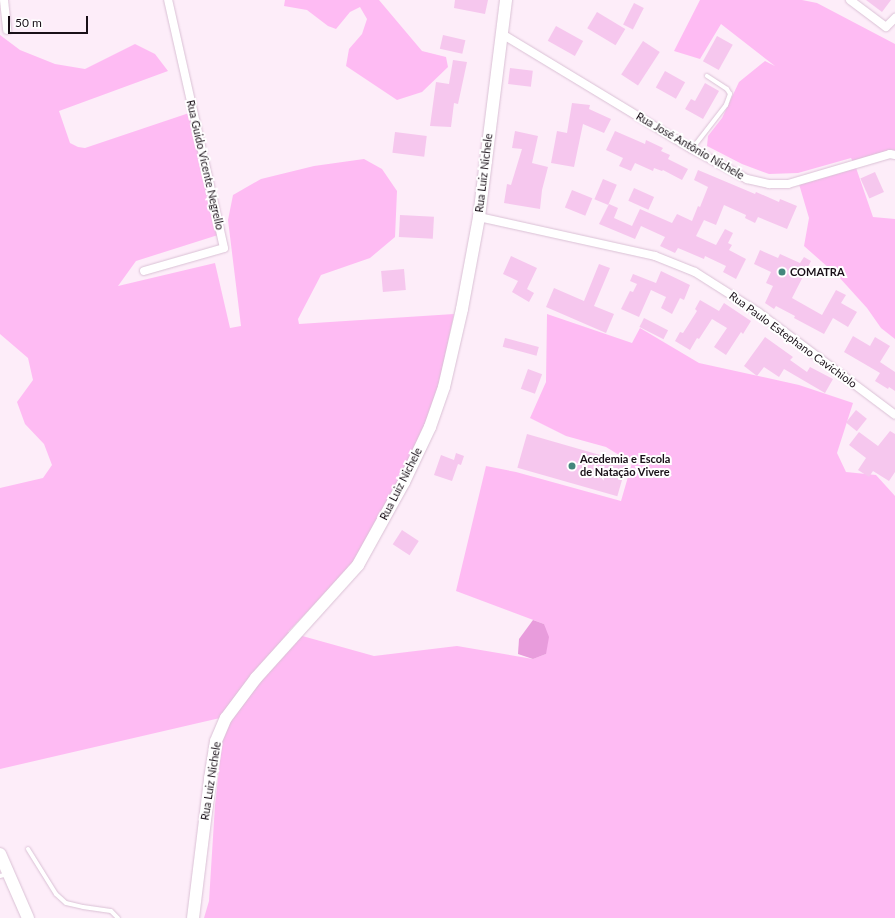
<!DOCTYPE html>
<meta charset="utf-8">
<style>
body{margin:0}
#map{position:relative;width:895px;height:918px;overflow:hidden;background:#fdedf9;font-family:Lato,sans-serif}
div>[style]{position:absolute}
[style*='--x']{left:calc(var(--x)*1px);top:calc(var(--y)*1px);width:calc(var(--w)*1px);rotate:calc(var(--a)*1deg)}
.green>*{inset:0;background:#febbf3}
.water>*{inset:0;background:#e89cdc}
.building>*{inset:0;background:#f6c7ee;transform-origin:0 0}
.roads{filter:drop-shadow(0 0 1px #dac1d5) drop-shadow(0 0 1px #dac1d5)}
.lane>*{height:4px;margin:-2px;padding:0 2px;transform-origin:2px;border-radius:2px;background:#fff}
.street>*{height:8px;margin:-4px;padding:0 4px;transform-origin:4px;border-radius:4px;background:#fff}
.secondary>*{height:12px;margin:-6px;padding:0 6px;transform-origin:6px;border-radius:6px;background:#fff}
.dots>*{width:11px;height:11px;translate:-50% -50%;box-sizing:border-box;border:2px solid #fff;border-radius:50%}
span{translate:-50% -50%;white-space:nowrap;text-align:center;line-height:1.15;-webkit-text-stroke:4px #fff;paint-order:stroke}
.street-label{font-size:11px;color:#191018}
.poi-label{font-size:11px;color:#191018;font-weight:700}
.left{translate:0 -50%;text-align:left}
.scale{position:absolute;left:8px;top:16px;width:80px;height:18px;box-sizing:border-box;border:2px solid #191018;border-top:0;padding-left:5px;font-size:12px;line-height:14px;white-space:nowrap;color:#191018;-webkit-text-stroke:3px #fff;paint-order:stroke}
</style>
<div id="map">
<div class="green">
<i style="clip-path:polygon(285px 0,379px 0,422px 51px,446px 57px,448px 67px,422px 92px,397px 100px,346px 66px,349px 49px,362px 34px,367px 19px,360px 7px,350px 12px,336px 29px,328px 26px,307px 10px,284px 6px)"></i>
<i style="clip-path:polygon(700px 0,802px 0,817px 3px,895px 44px,895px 151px,889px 150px,854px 162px,873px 217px,895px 219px,895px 339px,881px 328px,867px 308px,838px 276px,804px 246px,809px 218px,799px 184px,853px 162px,851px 158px,798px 173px,769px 174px,742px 164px,707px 146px,708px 136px,722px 118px,739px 82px,765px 61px,775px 66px,721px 24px,700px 59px,674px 51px)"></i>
<i style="clip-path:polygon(0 35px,20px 50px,55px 64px,85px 69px,135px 44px,155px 54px,168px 71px,59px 111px,70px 143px,78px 147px,85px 148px,189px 113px,218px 235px,136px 261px,118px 286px,215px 263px,230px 328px,241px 326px,228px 220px,233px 195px,261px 179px,314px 166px,364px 159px,382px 169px,397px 191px,395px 237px,370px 258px,321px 275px,298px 319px,299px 324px,454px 314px,440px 380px,425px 428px,393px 493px,351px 566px,288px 632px,374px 656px,457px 646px,533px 659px,546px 654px,544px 624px,456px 591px,486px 466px,516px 472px,621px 501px,632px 463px,606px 447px,566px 436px,530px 418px,546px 382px,547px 314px,632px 343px,640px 328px,699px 363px,799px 385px,853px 403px,837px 453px,846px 472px,876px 475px,895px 496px,895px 918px,204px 918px,209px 901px,215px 805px,221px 753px,220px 718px,0 769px,0 488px,43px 478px,52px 465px,44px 444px,25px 424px,17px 402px,33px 380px,28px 358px,0 334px)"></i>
</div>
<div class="water">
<i style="clip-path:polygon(533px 620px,544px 624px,549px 637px,546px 654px,533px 659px,518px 654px,519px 639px)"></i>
</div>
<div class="building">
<i style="clip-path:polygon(455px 0,488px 0,485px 14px,454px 8px)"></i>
<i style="clip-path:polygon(866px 0,891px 0,882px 12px)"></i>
<i style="left:634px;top:3px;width:11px;height:24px;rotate:27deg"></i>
<i style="left:597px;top:12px;width:33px;height:19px;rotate:31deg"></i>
<i style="left:556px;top:26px;width:31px;height:17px;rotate:29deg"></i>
<i style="left:443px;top:35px;width:23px;height:14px;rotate:13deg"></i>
<i style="left:717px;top:36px;width:18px;height:29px;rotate:29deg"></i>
<i style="left:643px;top:41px;width:20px;height:40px;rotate:33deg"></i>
<i style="clip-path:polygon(453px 60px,467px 62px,458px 104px,454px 103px,451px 127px,430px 126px,436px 82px,449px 84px)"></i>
<i style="left:510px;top:68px;width:23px;height:16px;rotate:7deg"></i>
<i style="left:665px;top:71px;width:23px;height:19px;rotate:29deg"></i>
<i style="clip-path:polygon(705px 83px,719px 91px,703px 119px,685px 109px,691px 99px,695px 101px)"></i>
<i style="clip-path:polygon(572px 103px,590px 105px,589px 109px,611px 119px,604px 133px,583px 124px,574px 167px,551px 163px,557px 131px,567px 133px)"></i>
<i style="clip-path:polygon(515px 131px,538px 136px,532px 163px,548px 167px,542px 190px,540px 209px,504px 203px,507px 184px,511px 185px,522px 149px,512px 148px)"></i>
<i style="clip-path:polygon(615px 131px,645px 144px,646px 140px,663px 148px,661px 151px,670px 155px,668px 159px,688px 169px,682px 180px,663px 170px,662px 171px,654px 168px,653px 171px,635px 163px,631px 171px,619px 166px,623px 158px,606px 150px)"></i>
<i style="left:395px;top:132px;width:32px;height:21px;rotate:7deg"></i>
<i style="clip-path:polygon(698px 170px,755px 194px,756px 192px,779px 202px,780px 199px,797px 206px,787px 229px,758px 217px,755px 223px,745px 218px,746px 215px,724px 205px,716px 225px,704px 220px,696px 236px,716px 245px,725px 229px,733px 233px,728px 243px,732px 245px,729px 250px,746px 259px,736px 279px,723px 272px,726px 266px,705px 256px,704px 259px,678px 248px,675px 253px,660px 246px,665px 237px,641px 226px,635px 239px,599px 224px,609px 204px,618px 208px,614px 218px,632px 226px,640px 209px,672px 223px,677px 214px,692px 221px,698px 206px,700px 207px,708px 187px,694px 180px)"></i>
<i style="left:875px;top:172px;width:22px;height:16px;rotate:66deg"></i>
<i style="left:603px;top:179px;width:15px;height:22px;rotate:23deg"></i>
<i style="left:634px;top:188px;width:22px;height:14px;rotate:24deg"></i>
<i style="left:572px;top:190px;width:22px;height:19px;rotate:22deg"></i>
<i style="left:400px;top:215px;width:34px;height:22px;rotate:3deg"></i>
<i style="clip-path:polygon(760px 250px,778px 258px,780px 254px,800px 263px,804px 257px,811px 261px,792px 298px,822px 315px,836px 290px,846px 295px,841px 303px,857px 312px,848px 327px,833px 318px,824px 334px,794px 318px,795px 316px,776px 306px,774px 309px,765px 303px,773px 286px,766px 283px,771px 272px,754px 264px)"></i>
<i style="clip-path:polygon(511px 256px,537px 268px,527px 289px,534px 293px,529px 302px,512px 292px,518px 281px,503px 274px)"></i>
<i style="clip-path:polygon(599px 264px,610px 268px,594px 306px,614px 314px,606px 333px,546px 307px,554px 288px,584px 301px)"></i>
<i style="left:404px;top:269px;width:21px;height:23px;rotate:85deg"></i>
<i style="clip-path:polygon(661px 271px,690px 285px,684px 300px,680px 298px,672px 314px,661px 308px,666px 297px,651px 290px,639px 317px,621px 309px,630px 291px,633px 292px,637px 284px,630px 281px,633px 274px,656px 283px)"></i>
<i style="clip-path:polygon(700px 300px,719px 311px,724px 303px,751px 321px,743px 334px,741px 332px,726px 355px,714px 347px,727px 328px,712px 319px,699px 339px,697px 338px,690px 350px,675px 341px,680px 332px,683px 333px,697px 311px,695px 309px)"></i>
<i style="left:644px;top:318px;width:27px;height:10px;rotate:27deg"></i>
<i style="clip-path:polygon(853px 336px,870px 346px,875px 337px,890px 346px,880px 362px,895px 372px,895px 391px,889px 387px,888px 389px,875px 381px,880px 373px,844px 352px)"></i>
<i style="clip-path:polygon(765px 337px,793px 357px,790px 360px,807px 372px,810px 367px,833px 379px,825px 393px,784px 369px,779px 377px,764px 367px,757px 376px,744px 366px)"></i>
<i style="left:505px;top:338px;width:35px;height:9px;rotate:15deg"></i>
<i style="left:528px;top:369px;width:15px;height:21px;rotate:20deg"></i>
<i style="left:856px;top:410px;width:14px;height:16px;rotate:39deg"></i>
<i style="clip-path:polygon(890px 431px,895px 434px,895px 472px,889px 481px,873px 471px,869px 477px,858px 470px,866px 458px,849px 445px,859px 432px,878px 446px)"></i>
<i style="left:527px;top:434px;width:104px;height:35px;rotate:16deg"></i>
<i style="clip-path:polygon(456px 453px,464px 456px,461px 465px,458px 464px,452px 481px,434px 475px,441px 455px,454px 460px)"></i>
<i style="left:402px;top:530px;width:20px;height:17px;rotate:33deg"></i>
</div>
<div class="roads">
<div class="lane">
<i style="--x:692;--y:149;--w:56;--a:-52.3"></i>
<i style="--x:726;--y:105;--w:12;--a:-70"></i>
<i style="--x:730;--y:94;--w:6;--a:-121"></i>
<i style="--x:727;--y:89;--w:24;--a:-147"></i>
<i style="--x:28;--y:849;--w:53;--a:58.1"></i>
<i style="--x:56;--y:894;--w:13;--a:42"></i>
<i style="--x:66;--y:903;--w:17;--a:13"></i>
<i style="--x:83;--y:907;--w:28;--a:8"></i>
<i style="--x:111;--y:911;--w:10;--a:45"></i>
<i style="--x:0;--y:876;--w:8;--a:-14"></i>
</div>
<div class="street">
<i style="--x:4;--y:0;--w:30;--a:84"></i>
<i style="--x:850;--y:0;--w:45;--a:36.9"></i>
<i style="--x:886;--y:27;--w:13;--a:-45"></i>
<i style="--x:502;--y:34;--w:222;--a:31.2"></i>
<i style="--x:692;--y:149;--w:63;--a:28.6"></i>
<i style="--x:747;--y:179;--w:23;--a:13"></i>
<i style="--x:769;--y:184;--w:19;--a:0"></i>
<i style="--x:788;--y:184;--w:106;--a:-16.4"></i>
<i style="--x:890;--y:154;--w:5;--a:11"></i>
<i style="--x:479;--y:217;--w:180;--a:12.5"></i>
<i style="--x:655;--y:256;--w:43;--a:21.8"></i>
<i style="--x:695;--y:272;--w:75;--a:32.4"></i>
<i style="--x:758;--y:312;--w:171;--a:36.9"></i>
<i style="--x:144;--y:271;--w:83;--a:-16"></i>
<i style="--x:224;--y:248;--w:254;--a:-102.7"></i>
</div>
<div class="secondary">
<i style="--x:0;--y:854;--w:70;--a:66.4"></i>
<i style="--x:193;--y:918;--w:140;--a:-83"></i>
<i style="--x:210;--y:779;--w:38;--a:-81"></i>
<i style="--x:216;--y:741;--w:25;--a:-67"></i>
<i style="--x:226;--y:718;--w:50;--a:-53.1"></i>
<i style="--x:256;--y:678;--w:152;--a:-47.9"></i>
<i style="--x:358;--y:565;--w:95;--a:-61"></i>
<i style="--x:404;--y:482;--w:61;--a:-64.7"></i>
<i style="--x:430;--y:427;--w:42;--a:-70.7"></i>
<i style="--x:444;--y:387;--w:80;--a:-77"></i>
<i style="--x:462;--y:309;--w:94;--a:-79.5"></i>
<i style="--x:479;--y:217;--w:219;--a:-82.9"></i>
</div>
</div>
<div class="dots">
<i style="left:782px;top:272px;background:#43877d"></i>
<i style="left:572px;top:466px;background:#43877d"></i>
</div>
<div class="street-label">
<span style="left:690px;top:146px;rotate:30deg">Rua José Antônio Nichele</span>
<span style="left:205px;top:165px;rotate:77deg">Rua Guido Vicente Negrello</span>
<span style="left:484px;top:173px;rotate:-83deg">Rua Luiz Nichele</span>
<span style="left:793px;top:340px;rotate:36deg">Rua Paulo Estephano Cavichiolo</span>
<span style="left:401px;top:484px;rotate:-63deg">Rua Luiz Nichele</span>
<span style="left:211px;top:781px;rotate:-81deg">Rua Luiz Nichele</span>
</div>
<div class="poi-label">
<span class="left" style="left:790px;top:272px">COMATRA</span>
<span class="left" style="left:580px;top:466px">Acedemia e Escola<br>de Natação Vivere</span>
</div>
<div class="scale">50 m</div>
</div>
